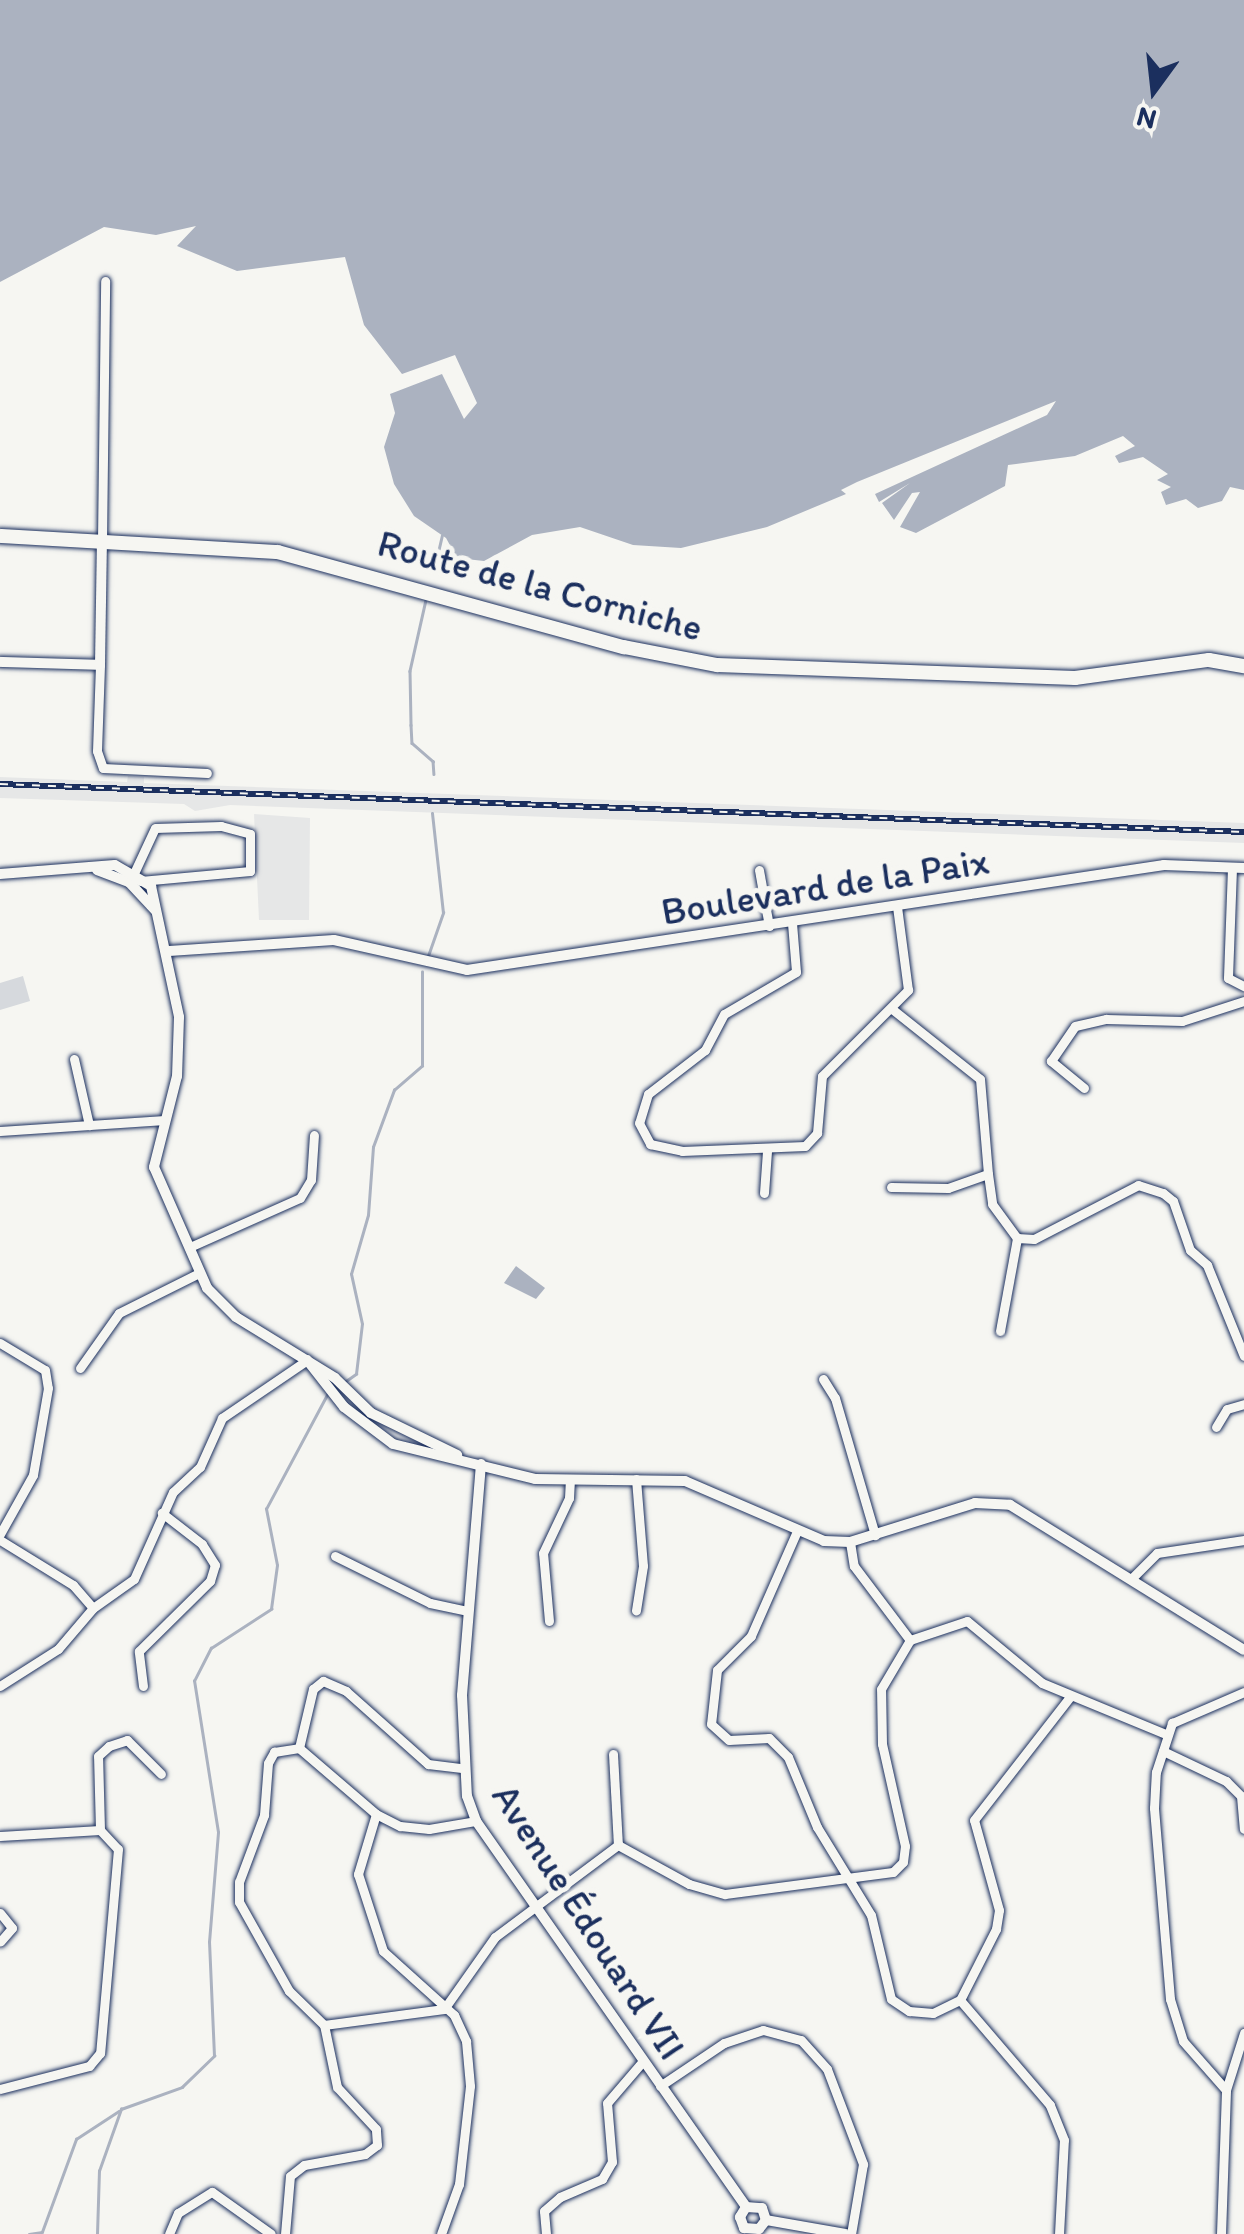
<!DOCTYPE html>
<meta charset="utf-8">
<style>
body{margin:0}
#map{position:relative;width:1244px;height:2234px;overflow:hidden;background:#f6f6f2;font-family:Itim,sans-serif}
div>[style]{position:absolute}
[style*='--x']{left:calc(var(--x)*1px);top:calc(var(--y)*1px);width:calc(var(--w)*1px);rotate:calc(var(--a)*1deg)}
.built>*{inset:0;background:#e6e7e7}
.green>*{inset:0;background:#d6d9dd}
.water>*{inset:0;background:#abb2c0}
.stream>*{height:2.5px;margin:-1.25px;padding:0 1.25px;transform-origin:1.25px;border-radius:1.25px;background:#abb2c0}
.roads{filter:drop-shadow(0 0 2px #1b2f5e) drop-shadow(0 0 2px #1b2f5e)}
.minor>*{height:9px;margin:-4.5px;padding:0 4.5px;transform-origin:4.5px;border-radius:4.5px;background:#f6f6f2}
.tertiary>*{height:10px;margin:-5px;padding:0 5px;transform-origin:5px;border-radius:5px;background:#f6f6f2}
.primary>*{height:14px;margin:-7px;padding:0 7px;transform-origin:7px;border-radius:7px;background:#f6f6f2}
.rail>*{height:6px;margin-top:-3px;transform-origin:0;background:repeating-linear-gradient(90deg,#f6f6f2 0 8px,#1b2f5e 0 16px);box-sizing:border-box;border-block:2px solid #1b2f5e}
span{translate:-50% -50%;white-space:nowrap;text-align:center;line-height:1.15;-webkit-text-stroke:10px #f6f6f2;paint-order:stroke}
.street-label{font-size:38px;color:#1b2f5e}
.north{position:absolute;left:1104px;top:40px;width:100px;height:100px;-webkit-text-stroke:8px #f6f6f2;paint-order:stroke;rotate:195deg;font-size:28px;font-weight:700;line-height:40px;text-align:center;color:#1b2f5e}
.north::after{content:'';display:block;margin:auto;width:35px;height:45px;background:#1b2f5e;clip-path:polygon(50% 0,100% 100%,50% 72%,0 100%)}
</style>
<div id="map">
<div class="built">
<i style="clip-path:polygon(128px 776px,144px 777px,144px 783px,1244px 823px,1244px 843px,230px 805px,195px 811px,184px 804px,0 798px,0 777px,127px 782px)"></i>
<i style="clip-path:polygon(254px 814px,310px 818px,309px 920px,259px 920px)"></i>
</div>
<div class="green">
<i style="clip-path:polygon(23px 976px,30px 1001px,0 1010px,0 983px)"></i>
</div>
<div class="water">
<i style="clip-path:polygon(0 0,1244px 0,1244px 490px,1230px 487px,1222px 501px,1198px 508px,1186px 499px,1166px 505px,1161px 492px,1171px 487px,1157px 480px,1168px 474px,1143px 457px,1119px 463px,1115px 456px,1135px 446px,1123px 436px,1075px 456px,1008px 465px,1005px 486px,916px 533px,900px 527px,920px 492px,912px 493px,894px 520px,882px 503px,910px 483px,879px 502px,875px 494px,1047px 415px,1056px 401px,857px 482px,841px 490px,846px 494px,767px 527px,681px 548px,633px 545px,580px 527px,532px 535px,484px 561px,457px 558px,446px 538px,414px 516px,394px 484px,384px 447px,395px 413px,390px 394px,442px 374px,464px 419px,477px 403px,455px 355px,402px 374px,364px 325px,345px 257px,237px 271px,177px 246px,196px 226px,156px 235px,104px 227px,0 282px)"></i>
<i style="clip-path:polygon(516px 1266px,545px 1288px,536px 1299px,504px 1283px)"></i>
</div>
<div class="stream">
<i style="--x:436;--y:561;--w:26;--a:-77"></i>
<i style="--x:426;--y:600;--w:73;--a:102.7"></i>
<i style="--x:410;--y:671;--w:54;--a:88.9"></i>
<i style="--x:411;--y:725;--w:18;--a:87"></i>
<i style="--x:412;--y:743;--w:28;--a:41"></i>
<i style="--x:433;--y:761;--w:13;--a:86"></i>
<i style="--x:428;--y:956;--w:46;--a:-70.8"></i>
<i style="--x:443;--y:913;--w:100;--a:-96.3"></i>
<i style="--x:343;--y:1383;--w:16;--a:-35"></i>
<i style="--x:356;--y:1374;--w:50;--a:-83.2"></i>
<i style="--x:362;--y:1324;--w:51;--a:-102.4"></i>
<i style="--x:351;--y:1274;--w:61;--a:-73.9"></i>
<i style="--x:368;--y:1215;--w:68;--a:-85.8"></i>
<i style="--x:373;--y:1147;--w:61;--a:-69.8"></i>
<i style="--x:394;--y:1090;--w:37;--a:-41"></i>
<i style="--x:422;--y:1066;--w:94;--a:-90"></i>
<i style="--x:29;--y:2234;--w:13;--a:-9"></i>
<i style="--x:42;--y:2232;--w:99;--a:-69.9"></i>
<i style="--x:76;--y:2139;--w:51;--a:-33.1"></i>
<i style="--x:97;--y:2234;--w:63;--a:-88.2"></i>
<i style="--x:99;--y:2171;--w:66;--a:-70.5"></i>
<i style="--x:121;--y:2109;--w:65;--a:-19.8"></i>
<i style="--x:182;--y:2087;--w:45;--a:-44.1"></i>
<i style="--x:214;--y:2056;--w:114;--a:-92.5"></i>
<i style="--x:209;--y:1942;--w:110;--a:-85.3"></i>
<i style="--x:218;--y:1832;--w:153;--a:-99"></i>
<i style="--x:194;--y:1681;--w:37;--a:-63"></i>
<i style="--x:211;--y:1648;--w:72;--a:-33"></i>
<i style="--x:271;--y:1609;--w:44;--a:-82.2"></i>
<i style="--x:277;--y:1565;--w:57;--a:-101.1"></i>
<i style="--x:266;--y:1509;--w:132;--a:-61.9"></i>
</div>
<div class="roads">
<div class="minor">
<i style="--x:102;--y:541;--w:260;--a:-89.3"></i>
<i style="--x:100;--y:665;--w:86;--a:92"></i>
<i style="--x:97;--y:751;--w:18;--a:71"></i>
<i style="--x:103;--y:768;--w:104;--a:2.8"></i>
<i style="--x:1232;--y:868;--w:110;--a:92.1"></i>
<i style="--x:1228;--y:978;--w:18;--a:27"></i>
<i style="--x:759;--y:870;--w:57;--a:79.9"></i>
<i style="--x:135;--y:871;--w:47;--a:-65.1"></i>
<i style="--x:155;--y:828;--w:66;--a:-1.7"></i>
<i style="--x:221;--y:826;--w:30;--a:15"></i>
<i style="--x:250;--y:834;--w:37;--a:90"></i>
<i style="--x:250;--y:871;--w:110;--a:174.8"></i>
<i style="--x:792;--y:923;--w:49;--a:85.3"></i>
<i style="--x:796;--y:972;--w:83;--a:149.7"></i>
<i style="--x:724;--y:1014;--w:41;--a:117.8"></i>
<i style="--x:705;--y:1050;--w:72;--a:142.3"></i>
<i style="--x:648;--y:1094;--w:30;--a:107"></i>
<i style="--x:639;--y:1123;--w:24;--a:62"></i>
<i style="--x:650;--y:1144;--w:33;--a:12"></i>
<i style="--x:682;--y:1151;--w:123;--a:-2.3"></i>
<i style="--x:805;--y:1146;--w:18;--a:-47"></i>
<i style="--x:817;--y:1133;--w:57;--a:-85"></i>
<i style="--x:822;--y:1076;--w:122;--a:-45"></i>
<i style="--x:908;--y:990;--w:84;--a:-97.5"></i>
<i style="--x:74;--y:1059;--w:68;--a:77.2"></i>
<i style="--x:1084;--y:1088;--w:43;--a:-140.7"></i>
<i style="--x:1051;--y:1061;--w:42;--a:-55.6"></i>
<i style="--x:1075;--y:1026;--w:32;--a:-13"></i>
<i style="--x:1106;--y:1019;--w:76;--a:1.5"></i>
<i style="--x:1182;--y:1021;--w:65;--a:-17.9"></i>
<i style="--x:0;--y:1131;--w:165;--a:-3.8"></i>
<i style="--x:988;--y:1174;--w:30;--a:82"></i>
<i style="--x:992;--y:1204;--w:42;--a:53.7"></i>
<i style="--x:1017;--y:1238;--w:17;--a:3"></i>
<i style="--x:1034;--y:1239;--w:117;--a:-27.4"></i>
<i style="--x:1138;--y:1185;--w:26;--a:18"></i>
<i style="--x:1163;--y:1193;--w:13;--a:39"></i>
<i style="--x:1173;--y:1201;--w:52;--a:70.9"></i>
<i style="--x:1190;--y:1250;--w:23;--a:41"></i>
<i style="--x:1207;--y:1265;--w:98;--a:67.9"></i>
<i style="--x:891;--y:1187;--w:57;--a:1"></i>
<i style="--x:948;--y:1188;--w:42;--a:-19.3"></i>
<i style="--x:988;--y:1174;--w:95;--a:-94.8"></i>
<i style="--x:980;--y:1079;--w:112;--a:-141.5"></i>
<i style="--x:764;--y:1193;--w:42;--a:-85.9"></i>
<i style="--x:192;--y:1246;--w:118;--a:-24"></i>
<i style="--x:300;--y:1198;--w:21;--a:-59"></i>
<i style="--x:311;--y:1180;--w:45;--a:-86.2"></i>
<i style="--x:1000;--y:1331;--w:95;--a:-79.6"></i>
<i style="--x:0;--y:1343;--w:52;--a:31"></i>
<i style="--x:45;--y:1370;--w:18;--a:81"></i>
<i style="--x:48;--y:1388;--w:88;--a:99.8"></i>
<i style="--x:33;--y:1475;--w:68;--a:119.2"></i>
<i style="--x:80;--y:1368;--w:67;--a:-54.7"></i>
<i style="--x:119;--y:1313;--w:89;--a:-26.6"></i>
<i style="--x:823;--y:1379;--w:22;--a:58"></i>
<i style="--x:835;--y:1398;--w:143;--a:73.7"></i>
<i style="--x:1216;--y:1427;--w:21;--a:-59"></i>
<i style="--x:1227;--y:1409;--w:18;--a:-16"></i>
<i style="--x:636;--y:1479;--w:87;--a:85.4"></i>
<i style="--x:643;--y:1566;--w:45;--a:99"></i>
<i style="--x:797;--y:1531;--w:115;--a:113.7"></i>
<i style="--x:751;--y:1636;--w:48;--a:135"></i>
<i style="--x:717;--y:1670;--w:54;--a:96.3"></i>
<i style="--x:711;--y:1724;--w:24;--a:42"></i>
<i style="--x:729;--y:1740;--w:40;--a:-2.9"></i>
<i style="--x:769;--y:1738;--w:27;--a:45"></i>
<i style="--x:788;--y:1757;--w:76;--a:67.5"></i>
<i style="--x:817;--y:1827;--w:103;--a:58.5"></i>
<i style="--x:871;--y:1915;--w:86;--a:76.6"></i>
<i style="--x:891;--y:1999;--w:22;--a:34"></i>
<i style="--x:909;--y:2011;--w:24;--a:5"></i>
<i style="--x:933;--y:2013;--w:30;--a:-26"></i>
<i style="--x:0;--y:1540;--w:86;--a:31.7"></i>
<i style="--x:73;--y:1585;--w:30;--a:49"></i>
<i style="--x:93;--y:1608;--w:54;--a:130.5"></i>
<i style="--x:58;--y:1649;--w:69;--a:147.5"></i>
<i style="--x:850;--y:1542;--w:24;--a:81"></i>
<i style="--x:854;--y:1566;--w:93;--a:52.9"></i>
<i style="--x:910;--y:1640;--w:60;--a:-18.4"></i>
<i style="--x:967;--y:1621;--w:97;--a:39.6"></i>
<i style="--x:1042;--y:1683;--w:134;--a:22.4"></i>
<i style="--x:335;--y:1556;--w:106;--a:26.3"></i>
<i style="--x:430;--y:1603;--w:39;--a:12"></i>
<i style="--x:1133;--y:1577;--w:34;--a:-45"></i>
<i style="--x:1157;--y:1553;--w:88;--a:-8.5"></i>
<i style="--x:93;--y:1608;--w:50;--a:-35.3"></i>
<i style="--x:134;--y:1579;--w:95;--a:-65.9"></i>
<i style="--x:173;--y:1492;--w:37;--a:-43"></i>
<i style="--x:200;--y:1467;--w:54;--a:-65.8"></i>
<i style="--x:222;--y:1418;--w:103;--a:-34.3"></i>
<i style="--x:549;--y:1621;--w:68;--a:-95"></i>
<i style="--x:543;--y:1553;--w:61;--a:-64.7"></i>
<i style="--x:569;--y:1498;--w:18;--a:-87"></i>
<i style="--x:143;--y:1686;--w:35;--a:-97"></i>
<i style="--x:139;--y:1651;--w:100;--a:-44.6"></i>
<i style="--x:210;--y:1581;--w:17;--a:-73"></i>
<i style="--x:215;--y:1565;--w:25;--a:-122"></i>
<i style="--x:202;--y:1544;--w:51;--a:-142.2"></i>
<i style="--x:299;--y:1748;--w:101;--a:40.6"></i>
<i style="--x:376;--y:1814;--w:27;--a:27"></i>
<i style="--x:400;--y:1826;--w:29;--a:6"></i>
<i style="--x:429;--y:1829;--w:48;--a:-9.7"></i>
<i style="--x:1163;--y:1751;--w:70;--a:25.5"></i>
<i style="--x:1226;--y:1781;--w:21;--a:45"></i>
<i style="--x:1241;--y:1796;--w:33;--a:85"></i>
<i style="--x:613;--y:1754;--w:91;--a:86.9"></i>
<i style="--x:376;--y:1814;--w:63;--a:106.7"></i>
<i style="--x:358;--y:1874;--w:81;--a:72"></i>
<i style="--x:383;--y:1951;--w:96;--a:42"></i>
<i style="--x:454;--y:2015;--w:29;--a:65"></i>
<i style="--x:466;--y:2041;--w:45;--a:84.9"></i>
<i style="--x:470;--y:2086;--w:99;--a:96.4"></i>
<i style="--x:459;--y:2184;--w:53;--a:109.8"></i>
<i style="--x:100;--y:1830;--w:74;--a:-91.5"></i>
<i style="--x:98;--y:1756;--w:15;--a:-42"></i>
<i style="--x:109;--y:1746;--w:19;--a:-18"></i>
<i style="--x:127;--y:1740;--w:48;--a:45"></i>
<i style="--x:0;--y:1836;--w:100;--a:-3.4"></i>
<i style="--x:100;--y:1830;--w:26;--a:47"></i>
<i style="--x:118;--y:1849;--w:205;--a:95"></i>
<i style="--x:100;--y:2053;--w:17;--a:130"></i>
<i style="--x:89;--y:2066;--w:92;--a:165.5"></i>
<i style="--x:0;--y:1913;--w:19;--a:51"></i>
<i style="--x:12;--y:1928;--w:18;--a:131"></i>
<i style="--x:324;--y:2025;--w:121;--a:-7.6"></i>
<i style="--x:444;--y:2009;--w:88;--a:-54.7"></i>
<i style="--x:495;--y:1937;--w:154;--a:-36.8"></i>
<i style="--x:618;--y:1845;--w:81;--a:28.8"></i>
<i style="--x:689;--y:1884;--w:37;--a:16"></i>
<i style="--x:725;--y:1894;--w:169;--a:-7.5"></i>
<i style="--x:893;--y:1872;--w:14;--a:-45"></i>
<i style="--x:903;--y:1862;--w:16;--a:-83"></i>
<i style="--x:905;--y:1846;--w:105;--a:-102.7"></i>
<i style="--x:882;--y:1744;--w:55;--a:-91"></i>
<i style="--x:881;--y:1689;--w:57;--a:-59.4"></i>
<i style="--x:324;--y:2025;--w:49;--a:-135.8"></i>
<i style="--x:289;--y:1991;--w:102;--a:-119.3"></i>
<i style="--x:239;--y:1902;--w:20;--a:-90"></i>
<i style="--x:239;--y:1882;--w:72;--a:-69.5"></i>
<i style="--x:264;--y:1815;--w:52;--a:-85.6"></i>
<i style="--x:268;--y:1763;--w:13;--a:-61"></i>
<i style="--x:274;--y:1752;--w:25;--a:-9"></i>
<i style="--x:299;--y:1748;--w:61;--a:-76.7"></i>
<i style="--x:313;--y:1689;--w:13;--a:-39"></i>
<i style="--x:323;--y:1681;--w:25;--a:23"></i>
<i style="--x:346;--y:1691;--w:110;--a:41.7"></i>
<i style="--x:428;--y:1764;--w:34;--a:7"></i>
<i style="--x:660;--y:2086;--w:77;--a:-33.9"></i>
<i style="--x:724;--y:2043;--w:41;--a:-18.4"></i>
<i style="--x:763;--y:2030;--w:39;--a:15"></i>
<i style="--x:801;--y:2040;--w:39;--a:48"></i>
<i style="--x:827;--y:2069;--w:102;--a:69.2"></i>
<i style="--x:863;--y:2164;--w:71;--a:99.7"></i>
<i style="--x:1226;--y:2090;--w:60;--a:-72.5"></i>
<i style="--x:169;--y:2234;--w:23;--a:-67"></i>
<i style="--x:178;--y:2213;--w:40;--a:-32"></i>
<i style="--x:212;--y:2192;--w:72;--a:35.4"></i>
<i style="--x:285;--y:2234;--w:58;--a:-85.1"></i>
<i style="--x:290;--y:2176;--w:18;--a:-38"></i>
<i style="--x:304;--y:2165;--w:62;--a:-10.2"></i>
<i style="--x:365;--y:2154;--w:15;--a:-37"></i>
<i style="--x:377;--y:2145;--w:16;--a:-94"></i>
<i style="--x:376;--y:2129;--w:57;--a:-132.9"></i>
<i style="--x:337;--y:2087;--w:63;--a:-101.8"></i>
<i style="--x:546;--y:2234;--w:23;--a:-95"></i>
<i style="--x:544;--y:2211;--w:21;--a:-41"></i>
<i style="--x:560;--y:2197;--w:46;--a:-23.2"></i>
<i style="--x:602;--y:2179;--w:20;--a:-60"></i>
<i style="--x:612;--y:2162;--w:59;--a:-94.8"></i>
<i style="--x:607;--y:2103;--w:55;--a:-49.4"></i>
<i style="--x:1059;--y:2234;--w:94;--a:-87"></i>
<i style="--x:1064;--y:2140;--w:38;--a:-112"></i>
<i style="--x:1050;--y:2105;--w:138;--a:-130.6"></i>
<i style="--x:960;--y:2000;--w:80;--a:-63.1"></i>
<i style="--x:996;--y:1929;--w:19;--a:-81"></i>
<i style="--x:999;--y:1910;--w:93;--a:-105.5"></i>
<i style="--x:974;--y:1820;--w:155;--a:-52.1"></i>
<i style="--x:1221;--y:2234;--w:144;--a:-88"></i>
<i style="--x:1226;--y:2090;--w:65;--a:-131.3"></i>
<i style="--x:1183;--y:2041;--w:44;--a:-107.2"></i>
<i style="--x:1170;--y:1999;--w:192;--a:-94.8"></i>
<i style="--x:1154;--y:1808;--w:36;--a:-87"></i>
<i style="--x:1156;--y:1772;--w:52;--a:-71.9"></i>
<i style="--x:1172;--y:1723;--w:78;--a:-23.3"></i>
</div>
<div class="tertiary">
<i style="--x:0;--y:662;--w:100;--a:1.7"></i>
<i style="--x:100;--y:665;--w:124;--a:-89.1"></i>
<i style="--x:97;--y:870;--w:34;--a:21"></i>
<i style="--x:129;--y:882;--w:38;--a:47"></i>
<i style="--x:0;--y:874;--w:115;--a:-4.5"></i>
<i style="--x:115;--y:865;--w:42;--a:30.3"></i>
<i style="--x:151;--y:886;--w:134;--a:77.9"></i>
<i style="--x:179;--y:1017;--w:59;--a:91.9"></i>
<i style="--x:177;--y:1076;--w:94;--a:104.2"></i>
<i style="--x:154;--y:1167;--w:132;--a:66.3"></i>
<i style="--x:207;--y:1288;--w:41;--a:45"></i>
<i style="--x:236;--y:1317;--w:116;--a:31.6"></i>
<i style="--x:335;--y:1378;--w:50;--a:44.2"></i>
<i style="--x:371;--y:1413;--w:96;--a:26"></i>
<i style="--x:169;--y:951;--w:165;--a:-3.8"></i>
<i style="--x:334;--y:940;--w:136;--a:12.7"></i>
<i style="--x:467;--y:970;--w:705;--a:-8.57"></i>
<i style="--x:1164;--y:865;--w:80;--a:2.1"></i>
<i style="--x:307;--y:1360;--w:60;--a:51.8"></i>
<i style="--x:344;--y:1407;--w:61;--a:37.1"></i>
<i style="--x:393;--y:1444;--w:146;--a:13.8"></i>
<i style="--x:535;--y:1479;--w:150;--a:0.8"></i>
<i style="--x:685;--y:1481;--w:151;--a:23.3"></i>
<i style="--x:824;--y:1541;--w:26;--a:2"></i>
<i style="--x:850;--y:1542;--w:131;--a:-17.3"></i>
<i style="--x:975;--y:1503;--w:35;--a:3"></i>
<i style="--x:1010;--y:1505;--w:275;--a:31.8"></i>
<i style="--x:481;--y:1464;--w:232;--a:94.7"></i>
<i style="--x:462;--y:1695;--w:101;--a:87.2"></i>
<i style="--x:467;--y:1796;--w:27;--a:70"></i>
<i style="--x:476;--y:1821;--w:471;--a:55"></i>
<i style="--x:746;--y:2207;--w:12;--a:121"></i>
<i style="--x:740;--y:2217;--w:12;--a:70"></i>
<i style="--x:744;--y:2228;--w:15;--a:4"></i>
<i style="--x:759;--y:2229;--w:11;--a:-52"></i>
<i style="--x:746;--y:2207;--w:16;--a:4"></i>
<i style="--x:762;--y:2208;--w:13;--a:72"></i>
<i style="--x:766;--y:2220;--w:80;--a:10"></i>
</div>
<div class="primary">
<i style="--x:0;--y:536;--w:278;--a:3.3"></i>
<i style="--x:278;--y:552;--w:359;--a:15.4"></i>
<i style="--x:624;--y:647;--w:95;--a:11"></i>
<i style="--x:717;--y:665;--w:358;--a:2.1"></i>
<i style="--x:1075;--y:678;--w:135;--a:-7.7"></i>
<i style="--x:1209;--y:660;--w:36;--a:10"></i>
</div>
</div>
<div class="rail">
<i style="--x:0;--y:784;--w:1245;--a:2.21"></i>
</div>
<div class="street-label">
<span style="left:540px;top:586px;rotate:15deg">Route de la Corniche</span>
<span style="left:825px;top:887px;rotate:-9deg">Boulevard de la Paix</span>
<span style="left:588px;top:1922px;rotate:57deg">Avenue Édouard VII</span>
</div>
<div class="north">N</div>
</div>
